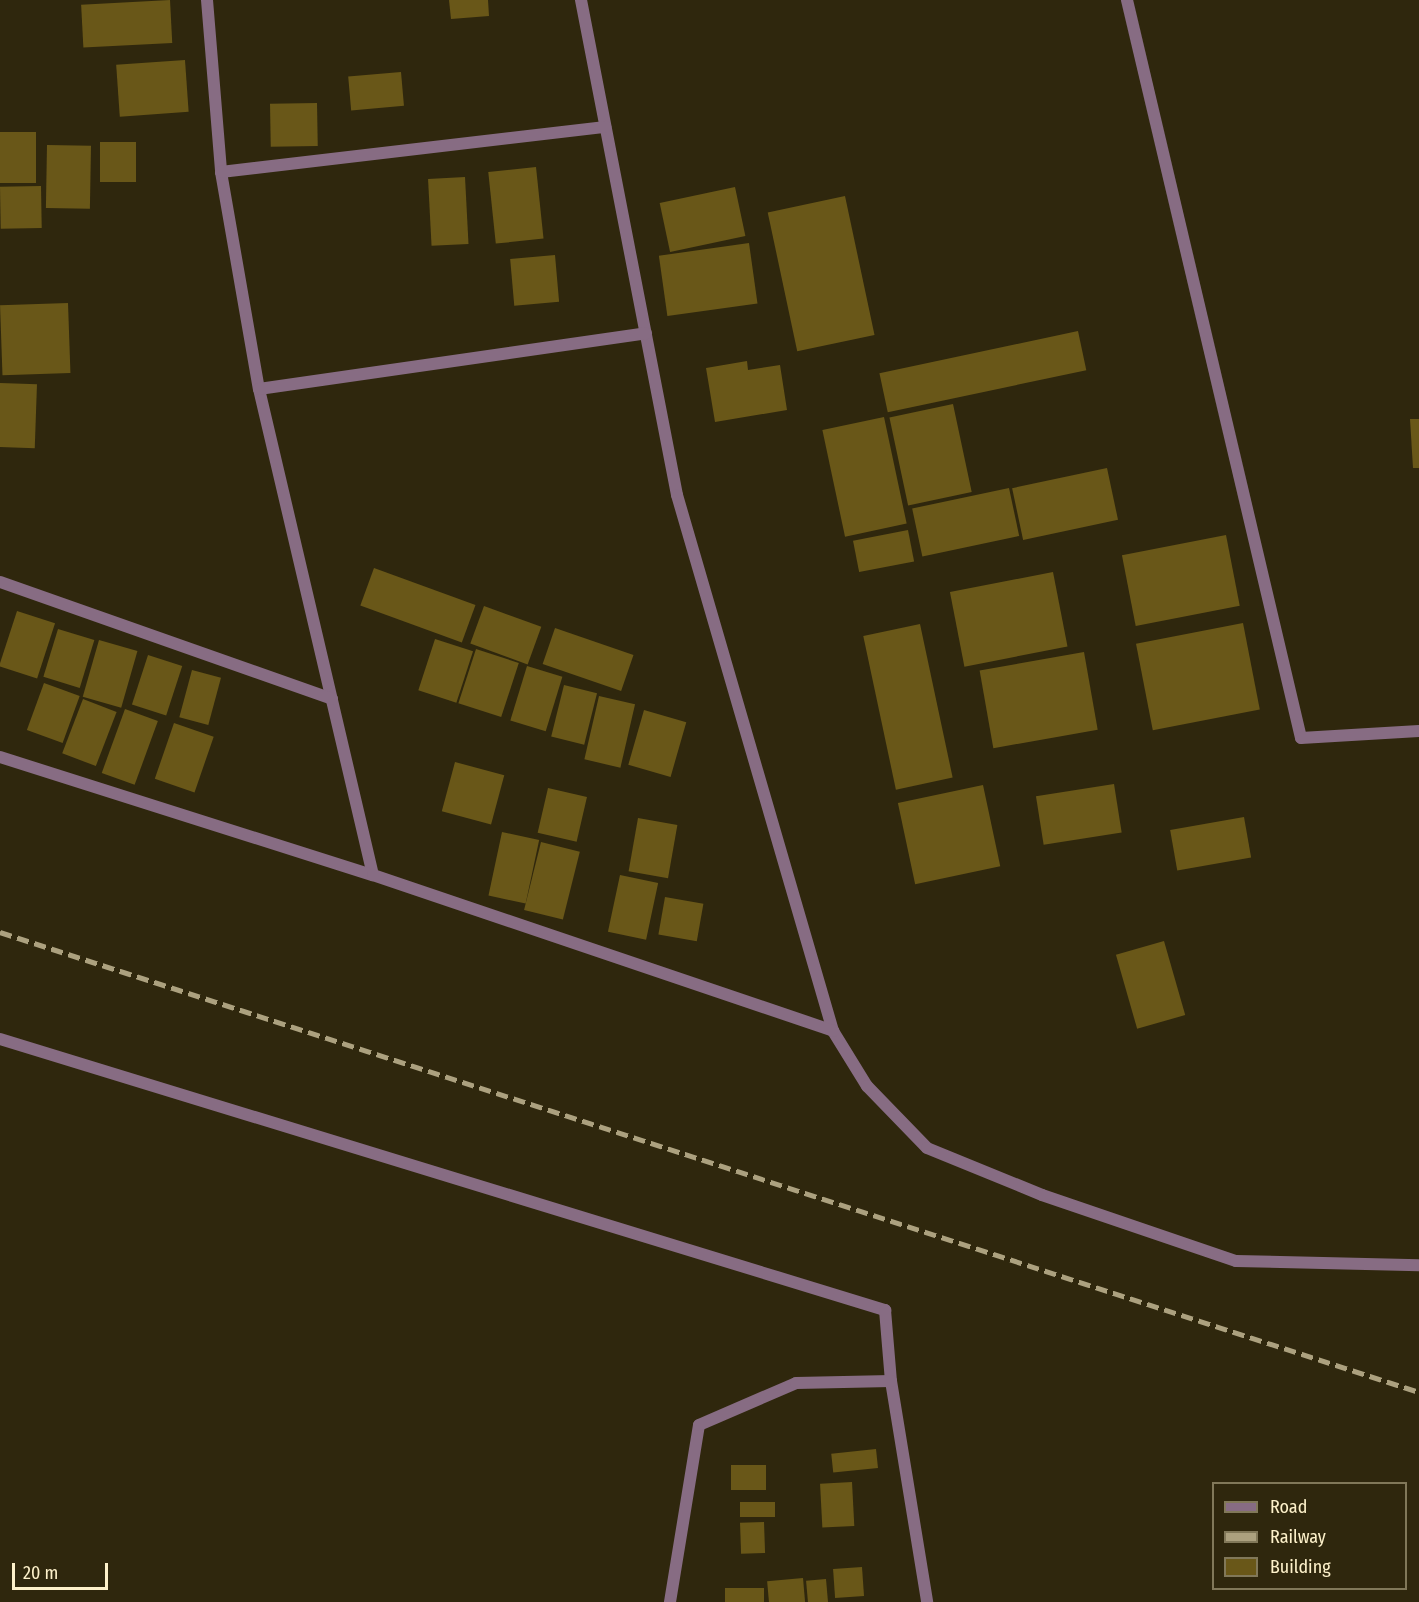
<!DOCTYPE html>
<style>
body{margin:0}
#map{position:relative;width:1419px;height:1602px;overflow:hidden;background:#2f270d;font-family:"Fira Sans Condensed",sans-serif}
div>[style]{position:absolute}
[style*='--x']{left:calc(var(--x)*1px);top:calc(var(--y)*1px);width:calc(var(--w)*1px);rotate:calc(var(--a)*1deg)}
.building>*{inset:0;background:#695718;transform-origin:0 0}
.minor>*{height:12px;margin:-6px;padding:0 6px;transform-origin:6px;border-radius:6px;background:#876c83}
.rail>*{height:4.5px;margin-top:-2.25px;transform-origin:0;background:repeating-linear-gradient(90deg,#aca17f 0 12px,transparent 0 18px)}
span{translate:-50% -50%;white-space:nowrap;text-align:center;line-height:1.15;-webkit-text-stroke:4.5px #2f270d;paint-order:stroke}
.legend{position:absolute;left:1212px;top:1482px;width:195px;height:108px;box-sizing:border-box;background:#2f270d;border:2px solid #817859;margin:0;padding:8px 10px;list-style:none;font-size:18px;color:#fdf1ca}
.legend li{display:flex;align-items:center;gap:12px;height:30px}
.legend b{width:30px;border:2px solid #817859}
.scale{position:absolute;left:12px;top:1563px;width:96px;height:27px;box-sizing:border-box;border:3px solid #fdf1ca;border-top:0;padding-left:8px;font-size:18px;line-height:21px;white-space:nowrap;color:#fdf1ca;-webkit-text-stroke:4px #2f270d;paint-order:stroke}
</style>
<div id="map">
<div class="building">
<i style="left:170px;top:0;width:43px;height:89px;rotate:87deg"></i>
<i style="clip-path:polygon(449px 0,488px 0,489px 16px,451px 19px)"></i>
<i style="left:185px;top:60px;width:52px;height:69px;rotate:86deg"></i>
<i style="left:401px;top:72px;width:34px;height:53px;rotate:85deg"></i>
<i style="left:317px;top:103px;width:43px;height:47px;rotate:89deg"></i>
<i style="left:0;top:132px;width:36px;height:51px"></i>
<i style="left:100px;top:142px;width:36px;height:40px"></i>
<i style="left:47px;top:145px;width:44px;height:63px;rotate:1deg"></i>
<i style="left:536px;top:167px;width:72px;height:48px;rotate:84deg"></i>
<i style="left:465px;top:177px;width:67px;height:37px;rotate:87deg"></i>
<i style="left:41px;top:186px;width:42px;height:41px;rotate:89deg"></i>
<i style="left:735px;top:187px;width:50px;height:77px;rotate:78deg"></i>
<i style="left:845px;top:196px;width:142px;height:79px;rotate:78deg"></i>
<i style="left:749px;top:243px;width:61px;height:91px;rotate:82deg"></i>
<i style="left:555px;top:255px;width:47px;height:45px;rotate:85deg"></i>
<i style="left:68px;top:303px;width:70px;height:68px;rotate:88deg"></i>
<i style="left:1078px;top:331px;width:40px;height:203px;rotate:78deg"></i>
<i style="clip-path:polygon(747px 361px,748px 370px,780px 365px,787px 410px,715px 422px,706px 368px)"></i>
<i style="left:0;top:383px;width:37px;height:64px;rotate:2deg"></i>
<i style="left:953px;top:404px;width:90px;height:65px;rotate:78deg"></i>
<i style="left:884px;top:417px;width:109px;height:63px;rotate:78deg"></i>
<i style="clip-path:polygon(1410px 419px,1419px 419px,1419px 468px,1413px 468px)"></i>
<i style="left:1107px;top:468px;width:53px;height:97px;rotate:78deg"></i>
<i style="left:1009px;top:488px;width:49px;height:99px;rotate:78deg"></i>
<i style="left:908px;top:530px;width:32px;height:56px;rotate:79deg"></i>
<i style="left:1226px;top:535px;width:72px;height:106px;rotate:79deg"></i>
<i style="left:374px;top:568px;width:108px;height:40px;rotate:20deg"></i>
<i style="left:1053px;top:572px;width:76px;height:105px;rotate:79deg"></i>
<i style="left:484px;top:606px;width:61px;height:40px;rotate:20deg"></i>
<i style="left:17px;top:611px;width:40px;height:58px;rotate:18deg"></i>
<i style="left:1243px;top:623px;width:88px;height:109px;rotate:79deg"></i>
<i style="left:920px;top:624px;width:157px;height:58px;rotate:78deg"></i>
<i style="left:555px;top:628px;width:83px;height:38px;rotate:19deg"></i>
<i style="left:58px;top:629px;width:38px;height:50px;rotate:17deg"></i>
<i style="left:435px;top:639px;width:40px;height:54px;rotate:18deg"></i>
<i style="left:99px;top:640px;width:40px;height:59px;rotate:16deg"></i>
<i style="left:476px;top:649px;width:45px;height:57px;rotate:18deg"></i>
<i style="left:1084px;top:652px;width:79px;height:106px;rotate:80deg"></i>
<i style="left:148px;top:655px;width:36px;height:52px;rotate:18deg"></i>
<i style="left:527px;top:666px;width:37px;height:57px;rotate:17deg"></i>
<i style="left:192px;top:670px;width:30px;height:49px;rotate:15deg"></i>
<i style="left:44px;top:683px;width:38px;height:50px;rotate:20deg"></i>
<i style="left:564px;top:685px;width:34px;height:53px;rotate:14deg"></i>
<i style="left:599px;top:696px;width:37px;height:65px;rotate:13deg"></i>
<i style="left:83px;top:699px;width:36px;height:58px;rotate:21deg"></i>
<i style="left:125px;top:709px;width:35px;height:68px;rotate:20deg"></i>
<i style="left:644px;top:710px;width:44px;height:57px;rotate:16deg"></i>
<i style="left:174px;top:723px;width:42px;height:59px;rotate:19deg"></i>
<i style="left:455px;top:762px;width:51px;height:51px;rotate:15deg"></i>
<i style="left:1114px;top:784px;width:49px;height:79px;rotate:81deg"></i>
<i style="left:983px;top:785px;width:83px;height:87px;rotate:78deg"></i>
<i style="left:548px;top:788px;width:40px;height:46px;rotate:13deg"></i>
<i style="left:1244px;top:817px;width:41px;height:75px;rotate:80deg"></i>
<i style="left:638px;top:818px;width:40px;height:54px;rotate:10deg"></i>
<i style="left:502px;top:832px;width:38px;height:65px;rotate:12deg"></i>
<i style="left:541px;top:842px;width:40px;height:70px;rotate:14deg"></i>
<i style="left:620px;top:875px;width:39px;height:58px;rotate:12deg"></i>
<i style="left:665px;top:897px;width:39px;height:38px;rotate:10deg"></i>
<i style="left:1164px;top:941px;width:77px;height:50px;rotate:74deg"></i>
<i style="left:876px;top:1449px;width:19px;height:45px;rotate:84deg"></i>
<i style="left:731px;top:1465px;width:35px;height:25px"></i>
<i style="left:852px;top:1482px;width:44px;height:32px;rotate:87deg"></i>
<i style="left:740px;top:1502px;width:35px;height:15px"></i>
<i style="left:764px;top:1522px;width:31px;height:24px;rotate:88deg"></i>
<i style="left:862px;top:1567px;width:29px;height:29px;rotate:86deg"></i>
<i style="left:803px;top:1578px;width:24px;height:36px;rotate:85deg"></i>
<i style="left:826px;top:1579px;width:23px;height:20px;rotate:85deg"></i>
<i style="left:764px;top:1588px;width:14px;height:39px;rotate:90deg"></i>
</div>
<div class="minor">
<i style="--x:207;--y:0;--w:173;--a:85.3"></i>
<i style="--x:221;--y:172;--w:220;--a:80.1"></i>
<i style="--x:259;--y:389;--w:499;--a:76.8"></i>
<i style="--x:581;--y:0;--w:504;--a:79.02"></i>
<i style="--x:677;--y:495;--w:558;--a:73.77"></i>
<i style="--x:833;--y:1031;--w:65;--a:58.3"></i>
<i style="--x:867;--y:1086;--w:86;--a:45.9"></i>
<i style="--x:927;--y:1148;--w:124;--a:22.2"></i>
<i style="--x:1042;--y:1195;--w:205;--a:18.8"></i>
<i style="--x:1236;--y:1261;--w:183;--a:1.3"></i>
<i style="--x:1127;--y:0;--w:758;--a:76.73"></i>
<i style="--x:1301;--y:738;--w:118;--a:-3.4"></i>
<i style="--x:221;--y:172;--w:387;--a:-6.7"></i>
<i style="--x:259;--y:389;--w:391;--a:-8.2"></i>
<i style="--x:0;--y:582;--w:352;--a:19.4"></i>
<i style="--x:0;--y:757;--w:391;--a:17.6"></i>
<i style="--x:373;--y:875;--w:486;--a:18.7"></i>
<i style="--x:0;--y:1039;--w:926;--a:17.03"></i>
<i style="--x:885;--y:1310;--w:71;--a:85.2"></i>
<i style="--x:891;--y:1381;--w:224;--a:80.7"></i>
<i style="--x:670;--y:1602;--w:179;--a:-80.7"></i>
<i style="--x:699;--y:1425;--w:106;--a:-23.4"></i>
<i style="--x:796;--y:1383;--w:95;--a:-1.2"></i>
</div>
<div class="rail">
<i style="--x:0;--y:932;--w:1492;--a:17.96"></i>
</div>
<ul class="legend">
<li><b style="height:8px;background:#876c83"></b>Road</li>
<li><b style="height:8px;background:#aca17f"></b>Railway</li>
<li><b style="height:16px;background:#695718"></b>Building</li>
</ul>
<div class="scale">20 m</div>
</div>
